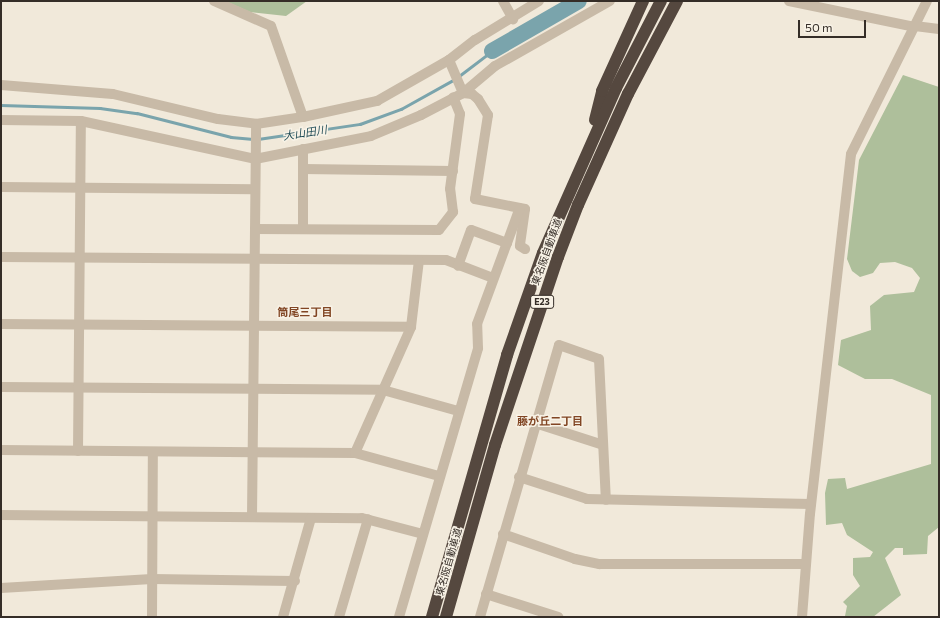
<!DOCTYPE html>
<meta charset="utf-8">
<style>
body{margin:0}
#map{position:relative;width:940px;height:618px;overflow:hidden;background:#f1e9da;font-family:Commissioner,"Noto Sans JP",sans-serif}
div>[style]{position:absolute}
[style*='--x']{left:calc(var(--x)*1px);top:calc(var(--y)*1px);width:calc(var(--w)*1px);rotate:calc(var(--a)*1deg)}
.green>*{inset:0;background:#aebf9b}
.stream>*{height:2.5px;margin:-1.25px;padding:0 1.25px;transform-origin:1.25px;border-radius:1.25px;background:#7aa4ac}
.river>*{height:16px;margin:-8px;padding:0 8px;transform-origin:8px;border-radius:8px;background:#7aa4ac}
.minor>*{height:10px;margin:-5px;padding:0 5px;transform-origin:5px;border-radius:5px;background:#c8baa7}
.highway>*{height:12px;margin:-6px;padding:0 6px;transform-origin:6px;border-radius:6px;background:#55483f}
span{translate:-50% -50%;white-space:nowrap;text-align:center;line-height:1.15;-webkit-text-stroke:3px #f8f2e6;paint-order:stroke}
.shield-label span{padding:1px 3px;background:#f8f2e6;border:1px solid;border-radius:3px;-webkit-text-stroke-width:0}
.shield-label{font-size:9px;color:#352d27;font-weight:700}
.street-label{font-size:10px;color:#352d27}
.water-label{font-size:11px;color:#1e4a54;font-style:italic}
.neighbourhood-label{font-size:11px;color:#814523;font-weight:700}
.frame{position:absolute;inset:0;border:2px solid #352d27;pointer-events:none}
.scale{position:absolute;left:798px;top:20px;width:68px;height:18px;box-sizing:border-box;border:2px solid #352d27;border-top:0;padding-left:5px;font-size:12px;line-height:14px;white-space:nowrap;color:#352d27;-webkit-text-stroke:3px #f8f2e6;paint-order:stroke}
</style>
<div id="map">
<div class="green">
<i style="clip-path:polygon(225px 1px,307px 1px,286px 16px,250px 12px)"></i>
<i style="clip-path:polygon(903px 75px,939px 87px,939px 527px,928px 536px,927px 554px,903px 555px,903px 548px,895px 548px,885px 558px,901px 595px,873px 617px,850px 617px,845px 616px,847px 606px,843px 602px,860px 586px,853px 575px,853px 558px,870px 557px,873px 552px,847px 535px,842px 523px,826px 525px,825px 493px,828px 479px,845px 478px,847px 489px,931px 464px,931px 395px,892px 379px,865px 379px,838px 365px,841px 340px,871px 330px,870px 306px,884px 295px,914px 292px,920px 278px,912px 268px,895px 262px,880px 263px,873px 273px,860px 277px,852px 271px,847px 259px,859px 160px)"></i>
</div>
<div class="stream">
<i style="--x:459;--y:76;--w:41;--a:-37.1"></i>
<i style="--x:1;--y:105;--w:99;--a:1.7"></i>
<i style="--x:100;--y:108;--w:37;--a:8"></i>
<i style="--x:137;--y:113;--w:97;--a:14.3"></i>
<i style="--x:231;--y:137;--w:22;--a:5"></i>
<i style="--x:258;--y:139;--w:103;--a:-8.4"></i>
<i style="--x:360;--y:124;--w:44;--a:-20.1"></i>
<i style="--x:401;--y:109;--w:62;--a:-29.1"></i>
</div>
<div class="river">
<i style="--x:492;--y:51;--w:100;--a:-29.9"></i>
</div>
<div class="minor">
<i style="--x:214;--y:1;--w:62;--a:23.7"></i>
<i style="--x:271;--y:26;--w:96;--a:70.6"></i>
<i style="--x:503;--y:1;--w:21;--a:61"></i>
<i style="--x:789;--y:1;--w:128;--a:11.7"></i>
<i style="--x:915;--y:26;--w:24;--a:7"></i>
<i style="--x:449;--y:60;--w:36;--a:67"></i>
<i style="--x:463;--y:93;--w:9;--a:6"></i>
<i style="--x:472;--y:94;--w:8;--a:40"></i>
<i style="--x:478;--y:99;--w:19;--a:58"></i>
<i style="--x:488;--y:115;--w:85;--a:98.8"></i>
<i style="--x:475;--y:199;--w:51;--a:11.3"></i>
<i style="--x:525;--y:209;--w:37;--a:98"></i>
<i style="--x:520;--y:246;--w:6;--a:31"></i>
<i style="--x:1;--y:85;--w:112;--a:4.6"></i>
<i style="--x:113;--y:94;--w:108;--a:13.4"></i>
<i style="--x:218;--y:119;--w:38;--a:7"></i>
<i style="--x:256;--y:124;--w:48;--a:-8.5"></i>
<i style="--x:303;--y:117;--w:76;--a:-12.2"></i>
<i style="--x:377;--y:101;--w:83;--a:-29.7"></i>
<i style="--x:449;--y:60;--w:33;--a:-38"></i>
<i style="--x:475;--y:40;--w:75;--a:-31.4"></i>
<i style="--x:1;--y:120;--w:80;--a:0.7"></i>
<i style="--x:81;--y:121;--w:178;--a:12.3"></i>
<i style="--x:255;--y:159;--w:118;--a:-11.2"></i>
<i style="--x:371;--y:136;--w:54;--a:-22.8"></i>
<i style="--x:421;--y:115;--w:47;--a:-27.6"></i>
<i style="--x:463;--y:93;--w:42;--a:-40.2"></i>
<i style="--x:495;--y:66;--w:132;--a:-29.5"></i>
<i style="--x:303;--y:169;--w:150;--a:0.8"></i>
<i style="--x:1;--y:187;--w:254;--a:0.5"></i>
<i style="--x:255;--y:229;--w:184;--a:0.3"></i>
<i style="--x:439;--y:230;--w:23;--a:-52"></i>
<i style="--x:453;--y:212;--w:23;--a:-97"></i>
<i style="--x:450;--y:189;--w:76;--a:-82.4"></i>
<i style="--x:460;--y:114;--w:18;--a:-112"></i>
<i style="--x:303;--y:229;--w:80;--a:-90"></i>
<i style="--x:507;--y:243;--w:37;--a:-70"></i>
<i style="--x:1;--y:257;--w:445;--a:0.4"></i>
<i style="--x:446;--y:260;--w:50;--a:21"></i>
<i style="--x:1;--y:324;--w:410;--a:0.4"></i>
<i style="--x:1;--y:387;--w:382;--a:0.4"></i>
<i style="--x:383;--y:390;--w:78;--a:15.6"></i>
<i style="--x:535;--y:423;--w:71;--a:17.9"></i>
<i style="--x:1;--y:450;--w:354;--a:0.5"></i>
<i style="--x:355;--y:453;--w:87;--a:15.3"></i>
<i style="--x:78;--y:451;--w:330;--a:-89.5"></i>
<i style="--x:355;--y:453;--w:138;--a:-66"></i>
<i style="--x:411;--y:327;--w:67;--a:-83.2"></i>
<i style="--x:519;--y:477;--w:71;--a:17.9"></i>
<i style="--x:587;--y:499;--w:224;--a:1.3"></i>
<i style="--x:1;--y:515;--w:361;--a:0.5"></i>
<i style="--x:362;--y:518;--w:63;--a:14.7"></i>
<i style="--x:252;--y:517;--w:393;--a:-89.4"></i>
<i style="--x:503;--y:534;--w:76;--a:19.1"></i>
<i style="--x:575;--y:559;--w:25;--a:12"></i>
<i style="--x:599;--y:564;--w:207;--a:0"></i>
<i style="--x:1;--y:588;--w:151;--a:-3.4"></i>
<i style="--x:152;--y:579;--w:143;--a:0.8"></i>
<i style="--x:486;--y:594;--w:76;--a:17.7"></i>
<i style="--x:152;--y:617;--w:165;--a:-89.7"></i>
<i style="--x:283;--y:617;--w:103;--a:-74.2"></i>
<i style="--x:339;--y:617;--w:102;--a:-73.5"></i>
<i style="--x:399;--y:617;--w:280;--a:-73.6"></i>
<i style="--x:478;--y:348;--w:24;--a:-92"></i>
<i style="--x:477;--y:324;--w:86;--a:-69.7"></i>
<i style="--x:507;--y:243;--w:38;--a:-160"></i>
<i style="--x:471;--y:230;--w:38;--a:110"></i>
<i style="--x:480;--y:617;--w:283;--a:-73.8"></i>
<i style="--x:559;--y:345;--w:42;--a:19.3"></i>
<i style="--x:599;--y:359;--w:141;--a:87.2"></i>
<i style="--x:802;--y:617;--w:103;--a:-85.6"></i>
<i style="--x:810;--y:514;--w:362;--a:-83.5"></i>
<i style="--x:851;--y:154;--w:171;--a:-63.6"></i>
</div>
<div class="highway">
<i style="--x:595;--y:120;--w:30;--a:-76"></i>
<i style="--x:602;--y:91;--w:99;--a:-65.5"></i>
<i style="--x:432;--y:617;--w:273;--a:-74"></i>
<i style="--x:507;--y:355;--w:108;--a:-70.6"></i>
<i style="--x:543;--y:253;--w:180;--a:-66.1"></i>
<i style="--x:616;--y:88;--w:98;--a:-62.7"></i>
<i style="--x:446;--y:617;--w:179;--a:-74.1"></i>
<i style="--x:495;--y:445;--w:198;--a:-71.5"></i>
<i style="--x:558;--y:257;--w:56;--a:-69"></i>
<i style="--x:578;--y:205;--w:122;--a:-65.8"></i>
<i style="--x:628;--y:94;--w:105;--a:-62.2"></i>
</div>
<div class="shield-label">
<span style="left:542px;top:302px">E23</span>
</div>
<div class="street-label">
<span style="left:547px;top:252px;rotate:-70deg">東名阪自動車道</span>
<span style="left:449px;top:562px;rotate:-74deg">東名阪自動車道</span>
</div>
<div class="water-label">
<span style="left:305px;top:133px;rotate:-9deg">大山田川</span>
</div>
<div class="neighbourhood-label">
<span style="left:305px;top:312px">筒尾三丁目</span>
<span style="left:550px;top:421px">藤が丘二丁目</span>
</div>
<div class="frame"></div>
<div class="scale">50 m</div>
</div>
